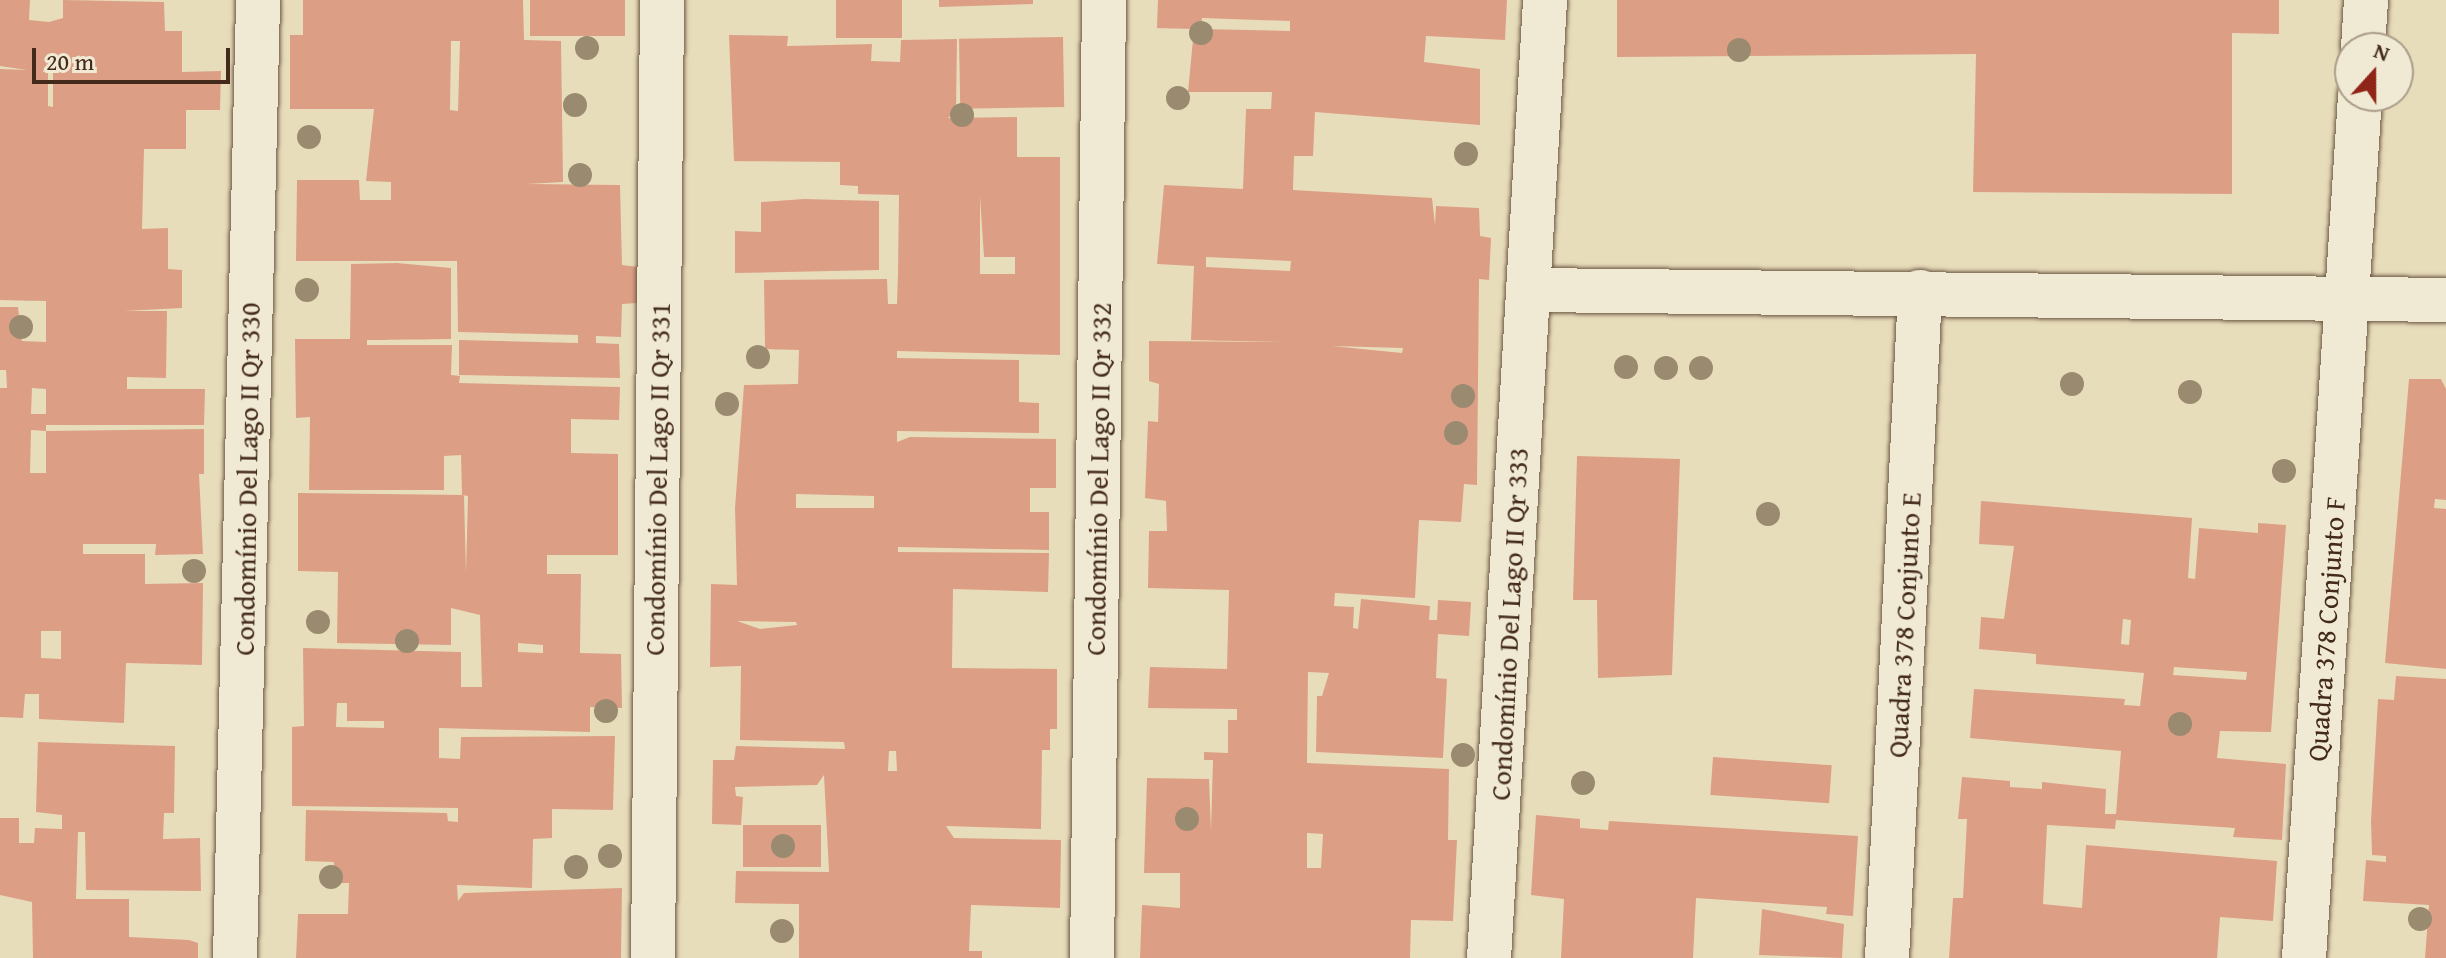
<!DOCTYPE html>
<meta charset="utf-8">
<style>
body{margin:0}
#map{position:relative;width:2446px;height:958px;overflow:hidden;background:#e8ddbb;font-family:"Gentium Book Plus",serif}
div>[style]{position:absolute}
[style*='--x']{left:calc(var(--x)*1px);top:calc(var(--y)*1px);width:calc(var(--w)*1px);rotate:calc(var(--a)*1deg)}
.building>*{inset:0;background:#dc9f85;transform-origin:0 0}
.roads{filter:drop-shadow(0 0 2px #6c5742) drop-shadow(0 0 2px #6c5742)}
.minor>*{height:44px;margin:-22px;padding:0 22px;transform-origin:22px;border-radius:22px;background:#f0e9d3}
.trees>*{width:24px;height:24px;margin:-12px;border-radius:50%;background:#9a8b70}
span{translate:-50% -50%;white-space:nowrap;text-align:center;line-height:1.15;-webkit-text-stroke:6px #f0e9d3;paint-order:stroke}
.street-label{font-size:28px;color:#432a1a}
.north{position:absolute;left:2334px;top:32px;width:80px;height:80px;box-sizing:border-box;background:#f0e9d3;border:2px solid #ab9d89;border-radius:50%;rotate:21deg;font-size:22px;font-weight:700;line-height:32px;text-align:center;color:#432a1a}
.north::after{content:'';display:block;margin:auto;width:28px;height:36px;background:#8f2418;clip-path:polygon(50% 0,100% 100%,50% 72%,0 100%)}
.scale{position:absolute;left:32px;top:48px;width:198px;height:36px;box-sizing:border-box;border:4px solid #432a1a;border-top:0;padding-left:10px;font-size:24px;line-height:28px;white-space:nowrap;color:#432a1a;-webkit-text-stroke:6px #f0e9d3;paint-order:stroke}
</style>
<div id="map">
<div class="building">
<i style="clip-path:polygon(evenodd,0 0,30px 0,29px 20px,49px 22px,63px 18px,63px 0,164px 2px,165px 31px,182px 31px,182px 72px,221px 71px,220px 110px,186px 110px,186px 149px,144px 149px,142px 229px,168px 228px,168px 269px,182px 270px,182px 308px,124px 311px,167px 311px,166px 378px,127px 377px,127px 389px,205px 389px,204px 425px,46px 425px,46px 431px,204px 429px,204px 474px,199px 474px,203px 554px,155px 555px,156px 544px,83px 544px,83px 554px,145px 554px,145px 584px,203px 583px,202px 665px,126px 663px,124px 723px,39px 719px,39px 694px,25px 694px,23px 718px,0 717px,0 388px,7px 388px,6px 370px,0 370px,0 307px,18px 307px,22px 341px,46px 342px,46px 301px,0 300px,0 69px,27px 70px,0 66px,0 0,48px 71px,53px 71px,53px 107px,48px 106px,48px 71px,0 0,32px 388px,46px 389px,46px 414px,31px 414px,32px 388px,0 0,31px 430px,46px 431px,46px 473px,30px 473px,31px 430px,0 0,41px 631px,61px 631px,61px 659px,41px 658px,41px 631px)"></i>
<i style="clip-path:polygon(evenodd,303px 0,523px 0,524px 40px,561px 41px,563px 182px,527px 184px,620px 185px,622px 265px,638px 267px,637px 303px,622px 304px,621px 337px,596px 336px,596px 343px,619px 344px,620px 378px,459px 375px,459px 340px,578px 343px,578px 335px,458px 332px,457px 261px,296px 261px,297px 180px,359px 180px,360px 200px,391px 200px,391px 182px,366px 181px,374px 109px,290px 109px,290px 35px,303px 35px,303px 0,451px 41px,460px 41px,458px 111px,450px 110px,451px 41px)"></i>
<i style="left:530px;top:0;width:95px;height:36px"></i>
<i style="left:836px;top:0;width:66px;height:38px"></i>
<i style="clip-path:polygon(939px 0,1033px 0,1033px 4px,939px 7px)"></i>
<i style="clip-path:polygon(evenodd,1158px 0,1507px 0,1505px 40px,1426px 36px,1424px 62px,1480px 69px,1480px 125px,1315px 112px,1313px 156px,1294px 156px,1293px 190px,1432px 198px,1435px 225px,1436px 206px,1479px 208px,1480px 236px,1491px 238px,1489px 280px,1479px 279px,1477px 485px,1464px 484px,1461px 522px,1419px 520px,1415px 598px,1335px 593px,1334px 606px,1354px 607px,1353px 628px,1358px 629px,1361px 599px,1430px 606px,1429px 620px,1437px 620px,1438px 600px,1471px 602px,1469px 636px,1438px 634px,1436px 678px,1447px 679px,1443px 758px,1316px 752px,1317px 696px,1322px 696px,1329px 673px,1308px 672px,1307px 763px,1449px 769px,1448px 840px,1457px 840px,1453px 921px,1411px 920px,1410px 958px,1140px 958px,1142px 905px,1180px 908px,1180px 873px,1144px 873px,1147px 778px,1209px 779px,1211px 831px,1213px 760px,1204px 760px,1204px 752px,1228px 753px,1228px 720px,1237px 720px,1237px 709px,1148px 708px,1150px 667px,1227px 669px,1229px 590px,1148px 588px,1149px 531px,1167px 531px,1166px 501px,1145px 498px,1148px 421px,1158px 422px,1159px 384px,1149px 381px,1149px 341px,1283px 342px,1191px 340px,1194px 266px,1157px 264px,1164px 185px,1243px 189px,1246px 109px,1271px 109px,1272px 92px,1188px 92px,1194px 29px,1157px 28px,1158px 0,1202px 18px,1290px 21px,1290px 31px,1201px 29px,1202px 18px,1158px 0,1206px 257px,1291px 261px,1290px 271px,1206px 267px,1206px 257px,1158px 0,1332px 346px,1403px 348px,1402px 353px,1332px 346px,1158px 0,1307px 833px,1323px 834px,1321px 868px,1307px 868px,1307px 833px)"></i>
<i style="clip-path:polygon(1617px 0,2279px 0,2279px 34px,2232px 33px,2232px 194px,1973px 192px,1976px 54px,1617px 57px)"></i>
<i style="clip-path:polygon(evenodd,729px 35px,788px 36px,787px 46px,872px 44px,871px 61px,900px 62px,901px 40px,957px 39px,956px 111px,948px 118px,1017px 117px,1017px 157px,1060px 157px,1060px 355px,897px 351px,897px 358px,1019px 360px,1019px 402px,1039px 403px,1039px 433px,897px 431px,897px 442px,910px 437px,1056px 439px,1056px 488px,1030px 488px,1030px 512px,1049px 512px,1049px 550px,898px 547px,898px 552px,1049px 553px,1048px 592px,953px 589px,952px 668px,1057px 669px,1057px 729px,1050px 729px,1050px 750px,1042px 750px,1041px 829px,946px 826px,954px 838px,1061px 840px,1060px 908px,971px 905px,969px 951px,982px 951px,982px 958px,799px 958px,799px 904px,735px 903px,736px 871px,829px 872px,824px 775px,817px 785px,735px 787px,736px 796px,743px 797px,741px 825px,712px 824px,713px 760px,734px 760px,736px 746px,845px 749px,844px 742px,740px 740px,741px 666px,710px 667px,711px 584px,737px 585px,735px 508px,744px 385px,798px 384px,799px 350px,765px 349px,764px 280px,887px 279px,888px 304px,897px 304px,898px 273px,899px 195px,858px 194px,858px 186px,840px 185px,840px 162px,734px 161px,729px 35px,980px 196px,984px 257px,1015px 257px,1015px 274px,980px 274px,980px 196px,729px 35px,796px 494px,874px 496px,874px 508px,796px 508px,796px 494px,729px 35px,737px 621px,796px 622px,797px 625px,760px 629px,737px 621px,729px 35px,889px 751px,896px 751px,897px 771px,888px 771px,889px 751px)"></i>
<i style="left:1063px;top:37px;width:70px;height:104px;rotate:89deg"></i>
<i style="clip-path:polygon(804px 199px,879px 201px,879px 270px,735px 273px,735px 231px,761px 232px,761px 202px)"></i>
<i style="clip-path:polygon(evenodd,397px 263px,451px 268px,451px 339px,367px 340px,367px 345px,452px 345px,451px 375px,460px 376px,459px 383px,620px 387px,619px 420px,571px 419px,571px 453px,618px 454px,618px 555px,547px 555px,547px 574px,581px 574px,580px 653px,621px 654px,622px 708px,590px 707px,590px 732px,439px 728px,439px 758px,460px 759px,461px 737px,615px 736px,613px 810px,552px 809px,552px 838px,533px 839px,532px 888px,457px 885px,458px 901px,464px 893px,622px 888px,621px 958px,296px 958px,298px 914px,348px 914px,349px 883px,334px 883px,334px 862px,305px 861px,306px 810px,447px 813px,448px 821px,458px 822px,458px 808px,292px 806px,292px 727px,304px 726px,303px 648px,461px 652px,461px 687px,482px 687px,480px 615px,451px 608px,451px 645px,337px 643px,338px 572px,298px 571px,298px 493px,464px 495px,466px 573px,468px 496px,462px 495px,461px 455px,444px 456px,444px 490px,309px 490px,310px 417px,296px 418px,295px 339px,350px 339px,351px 264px,397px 263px,518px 643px,543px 645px,543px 653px,518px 652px,518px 643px,397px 263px,337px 703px,347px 703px,347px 721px,384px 721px,384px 728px,336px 727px,337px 703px)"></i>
<i style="clip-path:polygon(2409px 379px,2441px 379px,2446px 389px,2446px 500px,2435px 499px,2434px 508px,2446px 509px,2446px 669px,2385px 663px)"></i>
<i style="clip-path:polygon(1577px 456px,1680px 459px,1672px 675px,1598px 678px,1597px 600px,1573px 600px)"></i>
<i style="clip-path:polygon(evenodd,1981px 501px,2192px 518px,2188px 578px,2195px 579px,2199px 528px,2258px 533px,2258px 523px,2286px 525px,2271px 732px,2220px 731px,2217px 758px,2286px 764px,2282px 840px,2233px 837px,2235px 828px,2116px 820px,2115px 829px,2047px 825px,2043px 904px,2082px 908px,2086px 845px,2277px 861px,2273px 921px,2220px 917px,2217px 958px,1949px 958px,1953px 898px,1963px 898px,1967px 819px,1958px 819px,1962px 777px,2010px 781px,2010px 787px,2042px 789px,2042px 782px,2106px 789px,2105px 814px,2116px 814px,2121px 751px,1970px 738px,1974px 689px,2125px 699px,2124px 705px,2140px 706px,2144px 673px,2036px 664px,2036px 654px,1979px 649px,1981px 617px,2004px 619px,2014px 546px,1979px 544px,1981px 501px,2123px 619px,2131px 620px,2129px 645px,2121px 644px,2123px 619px,1981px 501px,2174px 667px,2247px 672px,2246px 680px,2173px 675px,2174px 667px)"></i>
<i style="clip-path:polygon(2396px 676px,2446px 679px,2446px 958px,2425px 958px,2429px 905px,2363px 901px,2366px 860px,2386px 862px,2386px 856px,2372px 855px,2371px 821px,2378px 699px,2394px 700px)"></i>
<i style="clip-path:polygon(38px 742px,175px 746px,174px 813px,164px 813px,163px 839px,200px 838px,201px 891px,86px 890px,85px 832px,78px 832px,76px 899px,129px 899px,129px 937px,189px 940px,198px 943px,198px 958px,33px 958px,32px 902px,0 895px,0 818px,19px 818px,19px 843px,34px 843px,35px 828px,62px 829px,62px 815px,36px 812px)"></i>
<i style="left:1713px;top:757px;width:119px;height:38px;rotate:4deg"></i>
<i style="clip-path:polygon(1536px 815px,1580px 819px,1580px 828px,1608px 830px,1609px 821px,1858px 836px,1853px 916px,1826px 914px,1827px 907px,1696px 898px,1693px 958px,1561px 958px,1564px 899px,1531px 895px)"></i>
<i style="left:743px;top:825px;width:78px;height:42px"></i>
<i style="clip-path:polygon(1762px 909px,1844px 924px,1842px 958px,1759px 955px)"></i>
</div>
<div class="roads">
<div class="minor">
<i style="--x:2363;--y:48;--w:48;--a:-86.4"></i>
<i style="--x:1529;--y:290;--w:917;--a:0.62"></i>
<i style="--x:235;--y:958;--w:958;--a:-88.62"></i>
<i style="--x:653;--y:958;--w:958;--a:-89.46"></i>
<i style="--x:1092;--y:958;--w:958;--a:-89.28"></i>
<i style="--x:1489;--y:958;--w:960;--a:-86.65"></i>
<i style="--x:1887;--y:958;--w:667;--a:-87.16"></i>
<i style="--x:2304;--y:958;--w:864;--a:-86.28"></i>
</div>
</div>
<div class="trees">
<i style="left:1201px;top:33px"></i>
<i style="left:587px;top:48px"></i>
<i style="left:1739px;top:50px"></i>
<i style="left:1178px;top:98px"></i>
<i style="left:575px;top:105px"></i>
<i style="left:962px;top:115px"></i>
<i style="left:309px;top:137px"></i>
<i style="left:1466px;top:154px"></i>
<i style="left:580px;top:175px"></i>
<i style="left:307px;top:290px"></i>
<i style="left:21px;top:327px"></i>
<i style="left:758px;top:357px"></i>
<i style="left:1626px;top:367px"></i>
<i style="left:1666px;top:368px"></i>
<i style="left:1701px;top:368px"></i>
<i style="left:2072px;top:384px"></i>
<i style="left:2190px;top:392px"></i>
<i style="left:1463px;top:396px"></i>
<i style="left:727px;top:404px"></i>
<i style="left:1456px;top:433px"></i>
<i style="left:2284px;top:471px"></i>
<i style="left:1768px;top:514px"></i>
<i style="left:194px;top:571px"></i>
<i style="left:318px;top:622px"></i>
<i style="left:407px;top:641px"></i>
<i style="left:606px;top:711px"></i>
<i style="left:2180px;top:724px"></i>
<i style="left:1463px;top:755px"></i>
<i style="left:1583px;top:783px"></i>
<i style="left:1187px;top:819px"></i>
<i style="left:783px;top:846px"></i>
<i style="left:610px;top:856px"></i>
<i style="left:576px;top:867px"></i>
<i style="left:331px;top:877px"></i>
<i style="left:2420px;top:919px"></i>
<i style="left:782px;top:931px"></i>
</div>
<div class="street-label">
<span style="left:247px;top:479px;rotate:-89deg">Condomínio Del Lago II Qr 330</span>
<span style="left:657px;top:479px;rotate:-89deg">Condomínio Del Lago II Qr 331</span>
<span style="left:1098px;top:479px;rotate:-89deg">Condomínio Del Lago II Qr 332</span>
<span style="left:1509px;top:624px;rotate:-87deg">Condomínio Del Lago II Qr 333</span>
<span style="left:1904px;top:625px;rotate:-87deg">Quadra 378 Conjunto E</span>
<span style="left:2326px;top:629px;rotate:-86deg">Quadra 378 Conjunto F</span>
</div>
<div class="north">N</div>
<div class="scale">20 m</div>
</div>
